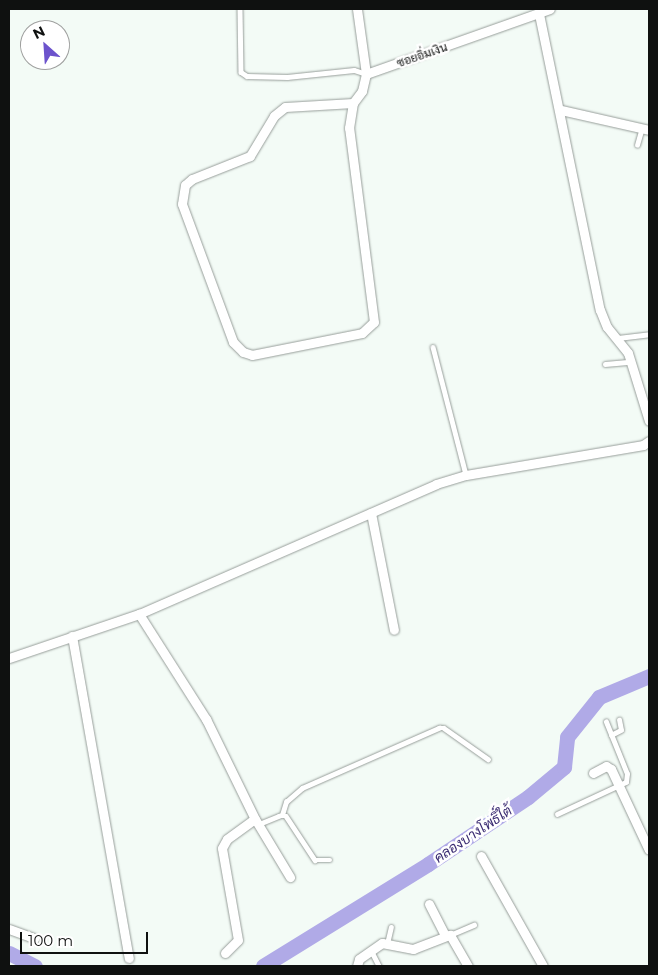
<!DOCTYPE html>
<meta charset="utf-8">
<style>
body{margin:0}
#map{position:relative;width:658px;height:975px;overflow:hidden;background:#f3fbf6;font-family:Montserrat,Sarabun,sans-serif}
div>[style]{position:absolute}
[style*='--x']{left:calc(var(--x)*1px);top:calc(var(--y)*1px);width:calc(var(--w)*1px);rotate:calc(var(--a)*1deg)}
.river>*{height:15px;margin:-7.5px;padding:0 7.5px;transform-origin:7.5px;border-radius:7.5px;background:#b0aae7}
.roads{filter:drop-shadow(0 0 1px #979e9a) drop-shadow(0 0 1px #979e9a)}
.service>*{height:4.5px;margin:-2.25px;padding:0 2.25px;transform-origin:2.25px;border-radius:2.25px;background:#fff}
.minor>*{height:9px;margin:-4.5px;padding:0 4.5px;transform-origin:4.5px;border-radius:4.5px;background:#fff}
span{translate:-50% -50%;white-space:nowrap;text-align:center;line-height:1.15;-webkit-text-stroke:5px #fff;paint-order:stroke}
.street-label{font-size:12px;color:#0f1110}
.water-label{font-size:14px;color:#392a71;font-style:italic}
.frame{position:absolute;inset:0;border:10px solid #0f1110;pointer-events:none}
.north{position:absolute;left:20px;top:20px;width:50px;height:50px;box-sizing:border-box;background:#fff;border:1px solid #9fa09f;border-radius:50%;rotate:334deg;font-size:14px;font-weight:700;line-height:20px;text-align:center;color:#0f1110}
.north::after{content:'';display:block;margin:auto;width:18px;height:22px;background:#6c53cc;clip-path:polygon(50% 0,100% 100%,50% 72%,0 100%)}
.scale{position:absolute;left:20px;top:932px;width:128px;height:22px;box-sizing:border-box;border:2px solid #0f1110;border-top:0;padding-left:6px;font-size:15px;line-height:18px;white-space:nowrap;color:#0f1110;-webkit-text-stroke:4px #fff;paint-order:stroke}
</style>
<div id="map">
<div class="river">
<i style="--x:9;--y:953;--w:29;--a:27"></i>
<i style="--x:263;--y:966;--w:194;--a:-31.7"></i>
<i style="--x:428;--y:864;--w:120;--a:-33.8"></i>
<i style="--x:528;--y:797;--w:47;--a:-39.8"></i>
<i style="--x:564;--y:767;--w:30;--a:-84"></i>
<i style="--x:567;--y:737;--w:51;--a:-51.3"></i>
<i style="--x:599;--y:697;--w:54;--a:-22.8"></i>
</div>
<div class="roads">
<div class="service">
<i style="--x:240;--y:9;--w:63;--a:89.1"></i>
<i style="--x:241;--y:72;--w:7;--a:34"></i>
<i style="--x:247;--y:76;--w:40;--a:1.4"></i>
<i style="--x:287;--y:77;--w:67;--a:-6"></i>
<i style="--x:354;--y:70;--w:13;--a:18"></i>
<i style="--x:637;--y:145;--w:18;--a:-74"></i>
<i style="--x:618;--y:338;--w:31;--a:-7"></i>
<i style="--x:433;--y:347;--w:132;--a:75.5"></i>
<i style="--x:605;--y:364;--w:25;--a:-5"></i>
<i style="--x:611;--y:735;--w:11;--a:-27"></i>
<i style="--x:621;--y:730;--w:10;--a:-101"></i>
<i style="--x:557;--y:814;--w:76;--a:-24.9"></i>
<i style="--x:626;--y:782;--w:8;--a:-83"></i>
<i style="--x:627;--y:774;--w:56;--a:-112"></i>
<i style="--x:282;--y:815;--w:14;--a:-73"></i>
<i style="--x:286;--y:802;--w:21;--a:-41"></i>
<i style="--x:302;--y:788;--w:150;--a:-23.7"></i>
<i style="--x:439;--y:728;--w:5;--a:0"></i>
<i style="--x:444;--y:728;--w:54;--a:35.2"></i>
<i style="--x:259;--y:824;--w:22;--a:-22"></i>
<i style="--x:279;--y:816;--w:7;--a:0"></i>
<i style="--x:286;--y:816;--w:53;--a:56.6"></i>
<i style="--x:315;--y:860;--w:15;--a:0"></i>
<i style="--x:450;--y:935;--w:26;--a:-23"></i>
<i style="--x:387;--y:944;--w:17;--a:-77"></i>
<i style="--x:371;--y:950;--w:18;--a:63"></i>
</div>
<div class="minor">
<i style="--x:357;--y:9;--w:66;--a:82.1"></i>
<i style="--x:366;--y:74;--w:195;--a:-19.5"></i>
<i style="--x:539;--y:14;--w:302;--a:78.4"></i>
<i style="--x:600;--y:310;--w:18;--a:68"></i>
<i style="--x:607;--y:327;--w:33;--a:51"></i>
<i style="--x:628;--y:353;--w:71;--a:72.8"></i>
<i style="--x:353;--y:103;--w:68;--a:176.6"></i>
<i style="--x:285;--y:107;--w:14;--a:141"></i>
<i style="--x:274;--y:116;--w:47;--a:121"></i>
<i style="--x:250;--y:156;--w:62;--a:158.4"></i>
<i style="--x:192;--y:179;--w:9;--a:139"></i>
<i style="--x:185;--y:185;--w:19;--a:99"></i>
<i style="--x:182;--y:204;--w:147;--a:69.7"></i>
<i style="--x:233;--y:342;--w:14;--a:45"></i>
<i style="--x:243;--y:352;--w:9;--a:18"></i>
<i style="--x:252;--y:355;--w:112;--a:-11.3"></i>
<i style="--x:362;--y:333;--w:16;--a:-43"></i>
<i style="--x:374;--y:322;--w:196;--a:-97.3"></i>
<i style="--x:349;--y:128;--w:25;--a:-81"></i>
<i style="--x:353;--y:103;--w:15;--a:-53"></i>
<i style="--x:362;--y:91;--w:17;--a:-77"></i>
<i style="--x:561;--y:110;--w:90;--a:12.8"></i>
<i style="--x:371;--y:513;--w:119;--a:78.9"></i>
<i style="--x:139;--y:614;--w:125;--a:57.5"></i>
<i style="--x:206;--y:719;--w:111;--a:63.9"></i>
<i style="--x:255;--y:819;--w:68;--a:58.9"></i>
<i style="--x:72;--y:636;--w:327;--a:80"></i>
<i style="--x:9;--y:658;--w:137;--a:-18.7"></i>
<i style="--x:139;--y:614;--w:324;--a:-23.6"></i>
<i style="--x:436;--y:484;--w:31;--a:-17"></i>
<i style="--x:466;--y:475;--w:180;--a:-9.6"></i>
<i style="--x:643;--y:445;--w:7;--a:-34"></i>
<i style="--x:593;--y:773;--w:15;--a:-28"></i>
<i style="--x:606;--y:766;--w:6;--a:31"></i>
<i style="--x:611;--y:769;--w:89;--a:64.9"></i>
<i style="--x:481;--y:856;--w:126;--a:60.6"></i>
<i style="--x:429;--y:904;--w:36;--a:63"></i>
<i style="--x:9;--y:929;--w:27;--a:20"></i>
<i style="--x:225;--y:953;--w:18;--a:-45"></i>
<i style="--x:238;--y:940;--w:93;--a:-99.9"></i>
<i style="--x:222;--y:848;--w:10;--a:-61"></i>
<i style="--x:227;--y:839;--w:34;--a:-36"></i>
<i style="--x:357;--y:966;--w:7;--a:-74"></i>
<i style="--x:359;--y:959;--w:28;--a:-35"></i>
<i style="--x:382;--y:943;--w:32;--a:11"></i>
<i style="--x:413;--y:949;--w:40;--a:-21"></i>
<i style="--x:450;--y:935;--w:36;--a:60"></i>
</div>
</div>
<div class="street-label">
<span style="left:422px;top:55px;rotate:-19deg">ซอยอิ่มเงิน</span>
</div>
<div class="water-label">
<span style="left:473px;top:834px;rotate:-34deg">คลองบางโพธิ์ใต้</span>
</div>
<div class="frame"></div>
<div class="north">N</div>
<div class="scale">100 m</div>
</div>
